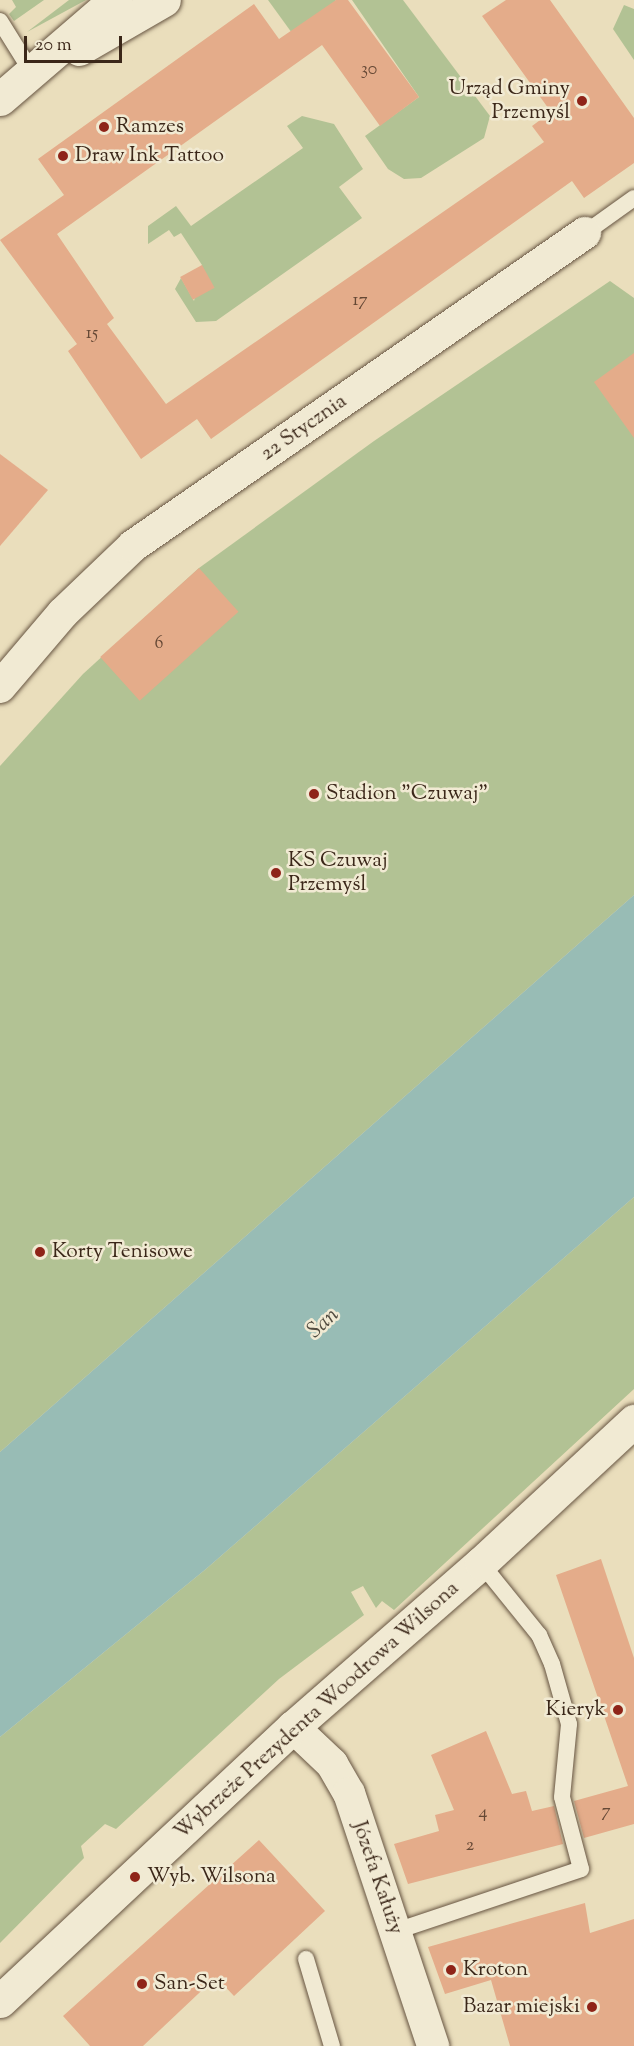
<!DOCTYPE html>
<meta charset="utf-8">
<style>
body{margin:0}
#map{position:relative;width:634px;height:2046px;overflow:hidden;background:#eadebc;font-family:"Sorts Mill Goudy",serif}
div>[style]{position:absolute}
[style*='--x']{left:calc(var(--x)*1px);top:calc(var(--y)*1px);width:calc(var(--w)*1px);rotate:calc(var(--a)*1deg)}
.green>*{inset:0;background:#b2c294}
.water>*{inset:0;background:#98bcb5}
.building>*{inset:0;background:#e4ac8a;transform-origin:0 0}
.roads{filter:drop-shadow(0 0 2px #675542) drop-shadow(0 0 2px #675542)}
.lane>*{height:16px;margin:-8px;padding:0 8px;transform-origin:8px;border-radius:8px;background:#f1ead3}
.street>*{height:32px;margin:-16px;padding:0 16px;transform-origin:16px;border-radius:16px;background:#f1ead3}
.secondary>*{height:33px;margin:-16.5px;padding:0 16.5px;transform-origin:16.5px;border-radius:16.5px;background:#f1ead3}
.dots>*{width:16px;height:16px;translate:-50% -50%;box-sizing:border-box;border:3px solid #f1ead3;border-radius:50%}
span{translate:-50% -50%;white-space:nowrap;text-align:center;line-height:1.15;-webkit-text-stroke:5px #f1ead3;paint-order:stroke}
.number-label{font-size:18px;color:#654835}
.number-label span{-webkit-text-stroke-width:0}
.poi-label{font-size:21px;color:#3b2719}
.right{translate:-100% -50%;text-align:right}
.left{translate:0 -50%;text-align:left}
.street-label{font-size:21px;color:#3b2719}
.water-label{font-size:22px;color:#524c40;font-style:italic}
.scale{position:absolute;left:24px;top:36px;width:98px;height:27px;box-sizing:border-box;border:3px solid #3b2719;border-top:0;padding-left:8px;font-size:18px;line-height:21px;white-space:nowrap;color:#3b2719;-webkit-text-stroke:4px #f1ead3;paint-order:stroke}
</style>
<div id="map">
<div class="green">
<i style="clip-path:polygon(12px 0,44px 0,14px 21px,9px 14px,16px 7px)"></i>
<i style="clip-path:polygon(69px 0,86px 0,27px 32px)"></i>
<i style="clip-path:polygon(268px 0,336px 0,305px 51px)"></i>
<i style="clip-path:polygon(352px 0,403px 0,490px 116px,484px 138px,421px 178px,404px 179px,388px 169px,365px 136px,419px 97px)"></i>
<i style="clip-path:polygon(624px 5px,634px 9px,634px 60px,613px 29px)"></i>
<i style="clip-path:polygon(302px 116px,334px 124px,363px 169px,339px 187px,362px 218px,216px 321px,196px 322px,175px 289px,181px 278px,194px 301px,202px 265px,181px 233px,174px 237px,169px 230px,148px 244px,148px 226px,176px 206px,191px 226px,303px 148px,287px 126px)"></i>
<i style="clip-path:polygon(610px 281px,634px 298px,634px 895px,0 1452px,0 766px,83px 674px,199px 568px,374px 441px)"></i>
<i style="clip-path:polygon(634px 1197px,634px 1389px,394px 1610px,382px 1601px,376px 1608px,363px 1586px,351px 1592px,364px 1615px,279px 1679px,116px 1829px,105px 1824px,81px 1846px,84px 1858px,0 1943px,0 1737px,206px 1569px)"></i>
</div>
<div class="water">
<i style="clip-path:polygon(634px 895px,634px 1197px,206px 1569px,0 1737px,0 1452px)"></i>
</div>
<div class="building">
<i style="clip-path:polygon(336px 0,348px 0,419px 97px,380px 126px,322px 45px,57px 234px,114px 318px,107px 324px,166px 404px,544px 142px,532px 126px,551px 112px,482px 16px,506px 0,550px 0,634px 118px,634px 163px,584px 198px,572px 181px,211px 439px,197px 419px,141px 459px,68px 351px,77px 344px,0 240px,64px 195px,38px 159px,254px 4px,279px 39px)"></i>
<i style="left:202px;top:265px;width:26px;height:25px;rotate:61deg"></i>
<i style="clip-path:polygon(634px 353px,634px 438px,594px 382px)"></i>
<i style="clip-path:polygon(0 454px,48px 490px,0 546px)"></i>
<i style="left:199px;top:568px;width:59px;height:133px;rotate:48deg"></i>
<i style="clip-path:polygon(601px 1559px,634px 1658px,634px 1824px,584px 1838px,574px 1801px,628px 1786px,556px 1575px)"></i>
<i style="clip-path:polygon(486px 1731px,512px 1794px,526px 1791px,532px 1811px,554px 1806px,563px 1844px,408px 1884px,394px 1844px,439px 1831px,435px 1815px,454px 1810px,431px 1755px)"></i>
<i style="clip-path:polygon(259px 1840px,325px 1911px,234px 1996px,216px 1977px,143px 2046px,90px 2046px,63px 2016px)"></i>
<i style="clip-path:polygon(585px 1903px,590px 1933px,634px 1919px,634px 2046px,510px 2046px,491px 1980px,445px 1994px,428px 1947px)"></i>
</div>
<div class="roads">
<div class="lane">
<i style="--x:0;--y:21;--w:62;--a:58.1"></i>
<i style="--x:585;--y:233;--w:60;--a:-35.5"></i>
<i style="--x:396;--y:1931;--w:195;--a:-18.5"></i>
<i style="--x:581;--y:1869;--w:74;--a:-104.8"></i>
<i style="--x:562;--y:1797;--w:73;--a:-84.5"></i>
<i style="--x:569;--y:1724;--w:62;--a:-105.8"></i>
<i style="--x:552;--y:1664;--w:32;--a:-114"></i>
<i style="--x:539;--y:1635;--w:92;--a:-128.9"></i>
<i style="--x:306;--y:1959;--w:91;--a:73.4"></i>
</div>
<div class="street">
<i style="--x:0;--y:687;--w:97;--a:-49.6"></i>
<i style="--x:63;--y:613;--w:97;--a:-43.7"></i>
<i style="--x:133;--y:546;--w:550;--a:-34.7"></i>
<i style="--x:293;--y:1727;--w:54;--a:43.5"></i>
<i style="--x:332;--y:1764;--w:34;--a:60"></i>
<i style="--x:349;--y:1793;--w:267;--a:71.6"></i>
</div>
<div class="secondary">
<i style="--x:79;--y:49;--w:98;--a:-30"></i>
<i style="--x:0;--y:99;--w:152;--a:-40.7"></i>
<i style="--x:0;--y:2001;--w:401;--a:-43.1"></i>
<i style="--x:293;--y:1727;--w:249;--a:-41.1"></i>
<i style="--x:481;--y:1563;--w:209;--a:-42.9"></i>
</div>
</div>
<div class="dots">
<i style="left:582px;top:101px;background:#8f2418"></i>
<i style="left:104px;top:127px;background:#8f2418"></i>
<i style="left:63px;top:156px;background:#8f2418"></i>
<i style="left:314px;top:794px;background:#8f2418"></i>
<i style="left:276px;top:873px;background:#8f2418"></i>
<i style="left:40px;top:1252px;background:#8f2418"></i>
<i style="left:618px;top:1710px;background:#8f2418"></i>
<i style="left:135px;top:1877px;background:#8f2418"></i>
<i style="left:451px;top:1970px;background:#8f2418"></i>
<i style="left:142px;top:1984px;background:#8f2418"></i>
<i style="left:592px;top:2007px;background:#8f2418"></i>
</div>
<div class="number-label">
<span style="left:369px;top:70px">30</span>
<span style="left:360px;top:301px">17</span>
<span style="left:92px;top:334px">15</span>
<span style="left:159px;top:644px">6</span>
<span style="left:606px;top:1812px">7</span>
<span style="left:483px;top:1813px">4</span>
<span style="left:470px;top:1846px">2</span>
</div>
<div class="poi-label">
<span class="right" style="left:570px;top:101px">Urząd Gminy<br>Przemyśl</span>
<span class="left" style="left:116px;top:127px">Ramzes</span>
<span class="left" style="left:75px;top:156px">Draw Ink Tattoo</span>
<span class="left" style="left:326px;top:794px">Stadion "Czuwaj"</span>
<span class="left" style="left:288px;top:873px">KS Czuwaj<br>Przemyśl</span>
<span class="left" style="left:52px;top:1252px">Korty Tenisowe</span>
<span class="right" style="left:606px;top:1710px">Kieryk</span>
<span class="left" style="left:147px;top:1877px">Wyb. Wilsona</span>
<span class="left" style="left:463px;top:1970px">Kroton</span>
<span class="left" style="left:154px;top:1984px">San-Set</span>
<span class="right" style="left:580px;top:2007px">Bazar miejski</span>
</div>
<div class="street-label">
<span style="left:304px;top:428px;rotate:-35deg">22 Stycznia</span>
<span style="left:317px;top:1711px;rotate:-42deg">Wybrzeże Prezydenta Woodrowa Wilsona</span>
<span style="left:377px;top:1878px;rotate:71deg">Józefa Kałuży</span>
</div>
<div class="water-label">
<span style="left:324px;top:1324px;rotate:-42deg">San</span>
</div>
<div class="scale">20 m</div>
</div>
